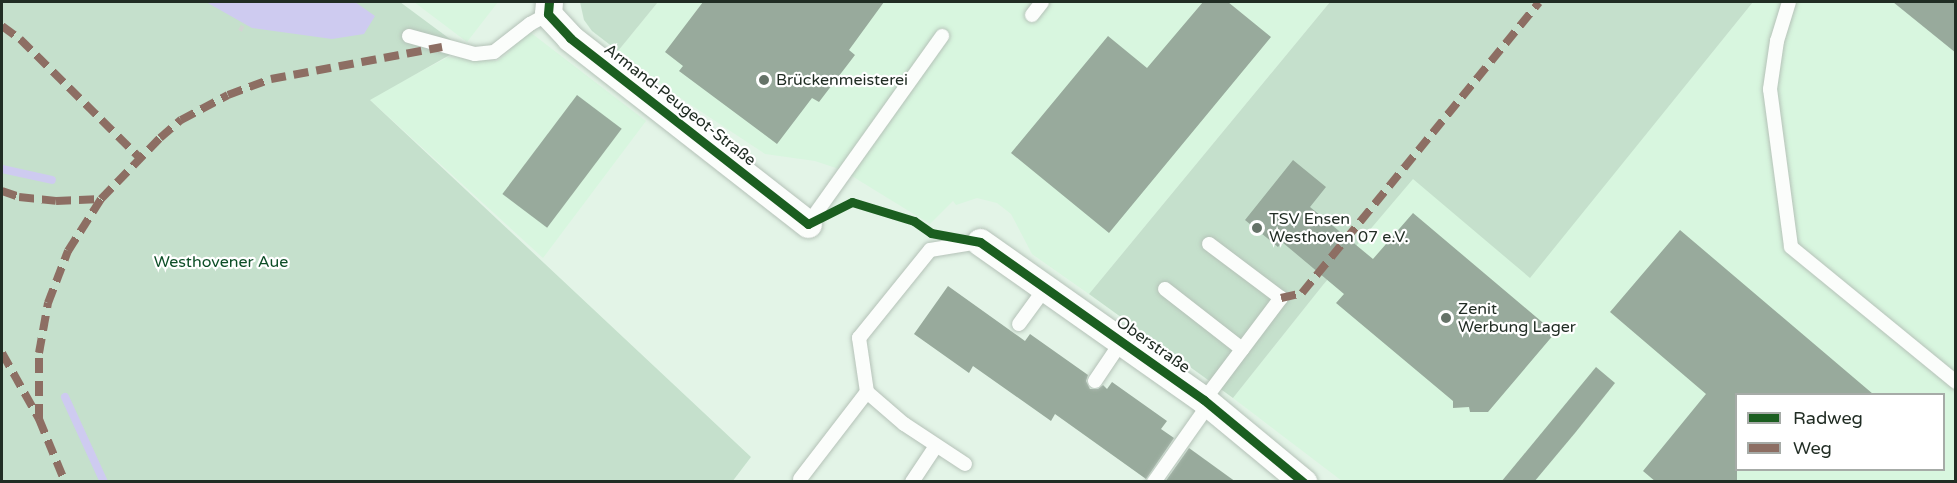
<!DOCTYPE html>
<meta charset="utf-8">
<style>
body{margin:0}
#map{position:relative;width:1957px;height:483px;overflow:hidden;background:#e3f4e7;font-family:"Varela Round",sans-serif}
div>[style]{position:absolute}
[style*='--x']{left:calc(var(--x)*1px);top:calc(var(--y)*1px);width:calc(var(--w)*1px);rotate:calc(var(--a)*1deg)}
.built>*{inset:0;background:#d8f6df}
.green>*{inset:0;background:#c5e0cc}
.water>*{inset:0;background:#cecbf0}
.stream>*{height:8px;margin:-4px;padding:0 4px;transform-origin:4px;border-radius:4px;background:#cecbf0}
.building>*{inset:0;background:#98aa9c;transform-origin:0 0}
.path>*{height:4px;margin-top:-2px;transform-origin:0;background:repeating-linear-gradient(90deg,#d1d5d2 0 6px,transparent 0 9px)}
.roads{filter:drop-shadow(0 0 2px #b5c2b8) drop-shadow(0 0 2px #b5c2b8)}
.lane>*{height:14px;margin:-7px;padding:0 7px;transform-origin:7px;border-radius:7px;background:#fbfdfb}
.street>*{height:27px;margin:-13.5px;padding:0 13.5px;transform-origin:13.5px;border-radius:13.5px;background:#fbfdfb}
.quiet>*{height:8px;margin-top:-4px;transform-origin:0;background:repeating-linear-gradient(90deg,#8d6e63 0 15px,transparent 0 23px)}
.cycleway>*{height:9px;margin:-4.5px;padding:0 4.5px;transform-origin:4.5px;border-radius:4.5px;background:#1b5e20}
.dots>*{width:16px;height:16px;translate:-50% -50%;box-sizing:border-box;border:3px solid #fff;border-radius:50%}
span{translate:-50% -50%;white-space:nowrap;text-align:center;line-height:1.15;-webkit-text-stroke:4.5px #fff;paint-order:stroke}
.poi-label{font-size:16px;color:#212d24}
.left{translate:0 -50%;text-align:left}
.street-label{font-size:16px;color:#212d24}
.park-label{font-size:16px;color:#0d4e27}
.frame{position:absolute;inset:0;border:3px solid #212d24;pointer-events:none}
.legend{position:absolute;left:1735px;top:393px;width:210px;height:78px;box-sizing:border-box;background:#fff;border:2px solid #a6aba7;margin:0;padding:8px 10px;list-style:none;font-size:18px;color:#212d24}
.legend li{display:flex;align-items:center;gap:12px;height:30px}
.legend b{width:30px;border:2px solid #a6aba7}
</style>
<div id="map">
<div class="built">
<i style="clip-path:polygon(414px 2px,498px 2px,467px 42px)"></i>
<i style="clip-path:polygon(658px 2px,1330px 2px,1089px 294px,1032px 254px,1011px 214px,997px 203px,977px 198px,956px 205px,953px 201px,930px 224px,842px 170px,815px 161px,765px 154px,676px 95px,618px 51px)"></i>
<i style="clip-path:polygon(evenodd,1753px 2px,1955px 2px,1955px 481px,1342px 481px,1233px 398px,1323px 285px,1413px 178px,1530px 277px,1753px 2px,1736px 394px,1944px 394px,1944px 470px,1736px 470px,1736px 394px)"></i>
<i style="clip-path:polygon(526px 29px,646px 121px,543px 258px,369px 99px,448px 57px,497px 61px,507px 54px)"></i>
</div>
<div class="green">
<i style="clip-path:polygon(2px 2px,400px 2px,462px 48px,370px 100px,751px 457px,732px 482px,2px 481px)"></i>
<i style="clip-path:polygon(580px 2px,658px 2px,618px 51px,592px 31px,584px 20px)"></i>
<i style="clip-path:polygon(1330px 2px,1753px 2px,1530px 278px,1413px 179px,1323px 285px,1233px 398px,1089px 294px)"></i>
</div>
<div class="water">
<i style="clip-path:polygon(206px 2px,355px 2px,375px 16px,364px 34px,332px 39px,252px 28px)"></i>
</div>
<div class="stream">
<i style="--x:2;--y:169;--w:51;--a:12.4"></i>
<i style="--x:65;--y:397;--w:94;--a:65.4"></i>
</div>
<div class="building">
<i style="clip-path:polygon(703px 2px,884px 2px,849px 50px,855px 55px,819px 102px,812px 98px,777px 144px,679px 71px,683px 66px,665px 52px)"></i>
<i style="clip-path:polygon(1203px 2px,1228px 2px,1271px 37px,1109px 233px,1011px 153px,1108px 36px,1147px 68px)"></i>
<i style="clip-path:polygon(1893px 2px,1956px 2px,1956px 53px)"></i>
<i style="left:577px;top:95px;width:56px;height:124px;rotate:37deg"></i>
<i style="clip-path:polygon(1293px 160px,1326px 187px,1310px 207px,1373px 259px,1413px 213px,1555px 333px,1488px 412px,1470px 412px,1469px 407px,1453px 408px,1453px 401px,1336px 303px,1344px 294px,1282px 242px,1278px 247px,1245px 220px)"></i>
<i style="clip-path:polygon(1680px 230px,1873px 394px,1737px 394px,1737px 482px,1656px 482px,1643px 471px,1706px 394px,1610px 312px)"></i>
<i style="clip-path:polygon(948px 286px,1025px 341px,1030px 334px,1088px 375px,1086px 381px,1090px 389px,1098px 389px,1103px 385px,1107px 389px,1112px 382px,1167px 421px,1161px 429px,1174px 438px,1146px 479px,1055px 414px,1051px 421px,973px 366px,969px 373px,914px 334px)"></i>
<i style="clip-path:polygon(1596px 367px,1615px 383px,1575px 433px,1534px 482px,1501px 482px)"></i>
<i style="clip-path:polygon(1189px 448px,1236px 482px,1165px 482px)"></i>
</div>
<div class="path">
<i style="--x:240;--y:31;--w:9;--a:-63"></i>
</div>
<div class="roads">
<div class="lane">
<i style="--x:1789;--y:2;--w:41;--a:107.1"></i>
<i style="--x:1777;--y:41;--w:49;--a:98.3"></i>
<i style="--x:1770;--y:89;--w:159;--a:82.4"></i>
<i style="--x:1791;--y:247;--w:213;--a:39.3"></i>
<i style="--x:1032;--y:15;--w:16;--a:-52"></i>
<i style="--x:409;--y:36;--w:68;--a:15.3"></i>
<i style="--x:475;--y:54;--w:19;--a:-6"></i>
<i style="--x:494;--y:52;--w:46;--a:-37.9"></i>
<i style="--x:530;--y:24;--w:21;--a:-29"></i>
<i style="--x:808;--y:224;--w:231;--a:-54.5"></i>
<i style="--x:1165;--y:289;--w:98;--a:37.9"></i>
<i style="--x:1019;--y:324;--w:46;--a:-53.9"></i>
<i style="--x:1095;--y:381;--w:48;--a:-56"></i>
<i style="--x:1204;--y:400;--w:128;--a:-53"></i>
<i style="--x:1281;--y:298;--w:90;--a:-143.1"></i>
<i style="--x:965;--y:464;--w:73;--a:-146.7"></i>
<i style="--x:904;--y:424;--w:49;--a:-139.1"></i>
<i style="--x:867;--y:392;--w:55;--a:-98.4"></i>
<i style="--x:859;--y:338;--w:113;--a:-51.1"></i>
<i style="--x:930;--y:250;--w:51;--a:-9.1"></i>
<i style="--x:800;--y:479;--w:110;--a:-52.4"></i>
<i style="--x:912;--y:482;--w:43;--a:-56.3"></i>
<i style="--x:1154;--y:482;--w:95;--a:-54.8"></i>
</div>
<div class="street">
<i style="--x:549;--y:2;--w:12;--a:95"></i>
<i style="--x:548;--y:14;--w:33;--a:47"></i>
<i style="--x:570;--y:38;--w:302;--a:38"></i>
<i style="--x:980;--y:242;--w:274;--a:35.2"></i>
<i style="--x:1204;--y:400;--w:129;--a:39.6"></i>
</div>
</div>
<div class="quiet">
<i style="--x:2;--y:26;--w:22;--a:36"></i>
<i style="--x:20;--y:39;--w:168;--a:44.8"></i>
<i style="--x:2;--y:191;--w:18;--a:19"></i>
<i style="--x:19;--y:197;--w:37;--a:6"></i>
<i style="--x:56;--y:201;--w:45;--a:-2.5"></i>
<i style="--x:1281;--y:298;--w:22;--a:-13"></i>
<i style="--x:1302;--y:293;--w:375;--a:-50.8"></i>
<i style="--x:2;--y:353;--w:76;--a:60.7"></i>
<i style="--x:39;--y:419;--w:68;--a:67.6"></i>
<i style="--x:39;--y:419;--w:66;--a:-90"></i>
<i style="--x:39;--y:353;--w:51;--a:-79.8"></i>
<i style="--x:48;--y:303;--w:56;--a:-69"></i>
<i style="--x:68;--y:251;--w:62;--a:-57.6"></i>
<i style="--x:101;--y:199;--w:85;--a:-46"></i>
<i style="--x:160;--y:138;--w:28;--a:-41"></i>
<i style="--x:181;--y:120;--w:53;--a:-28"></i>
<i style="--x:228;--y:95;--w:46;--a:-20.4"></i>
<i style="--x:271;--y:79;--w:174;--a:-10.6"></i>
</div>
<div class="cycleway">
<i style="--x:549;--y:2;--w:12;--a:95"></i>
<i style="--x:548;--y:14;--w:33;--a:47"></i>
<i style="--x:570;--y:38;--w:302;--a:38"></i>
<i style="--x:808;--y:224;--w:49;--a:-26.6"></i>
<i style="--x:852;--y:202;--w:65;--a:17"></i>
<i style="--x:914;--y:221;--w:21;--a:35"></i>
<i style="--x:931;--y:233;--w:50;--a:10.4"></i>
<i style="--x:980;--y:242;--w:274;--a:35.2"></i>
<i style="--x:1204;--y:400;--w:129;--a:39.6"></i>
</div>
<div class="dots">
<i style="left:764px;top:80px;background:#657368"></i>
<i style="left:1257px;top:228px;background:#657368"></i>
<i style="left:1446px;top:318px;background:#657368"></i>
</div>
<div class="poi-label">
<span class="left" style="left:776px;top:80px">Brückenmeisterei</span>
<span class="left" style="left:1269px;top:228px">TSV Ensen<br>Westhoven 07 e.V.</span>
<span class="left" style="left:1458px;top:318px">Zenit<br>Werbung Lager</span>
</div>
<div class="street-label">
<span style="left:680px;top:105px;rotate:38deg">Armand-Peugeot-Straße</span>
<span style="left:1153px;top:345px;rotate:35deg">Oberstraße</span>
</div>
<div class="park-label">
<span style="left:221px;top:262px">Westhovener Aue</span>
</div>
<div class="frame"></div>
<ul class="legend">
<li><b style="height:8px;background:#1b5e20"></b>Radweg</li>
<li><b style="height:8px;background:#8d6e63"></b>Weg</li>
</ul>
</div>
